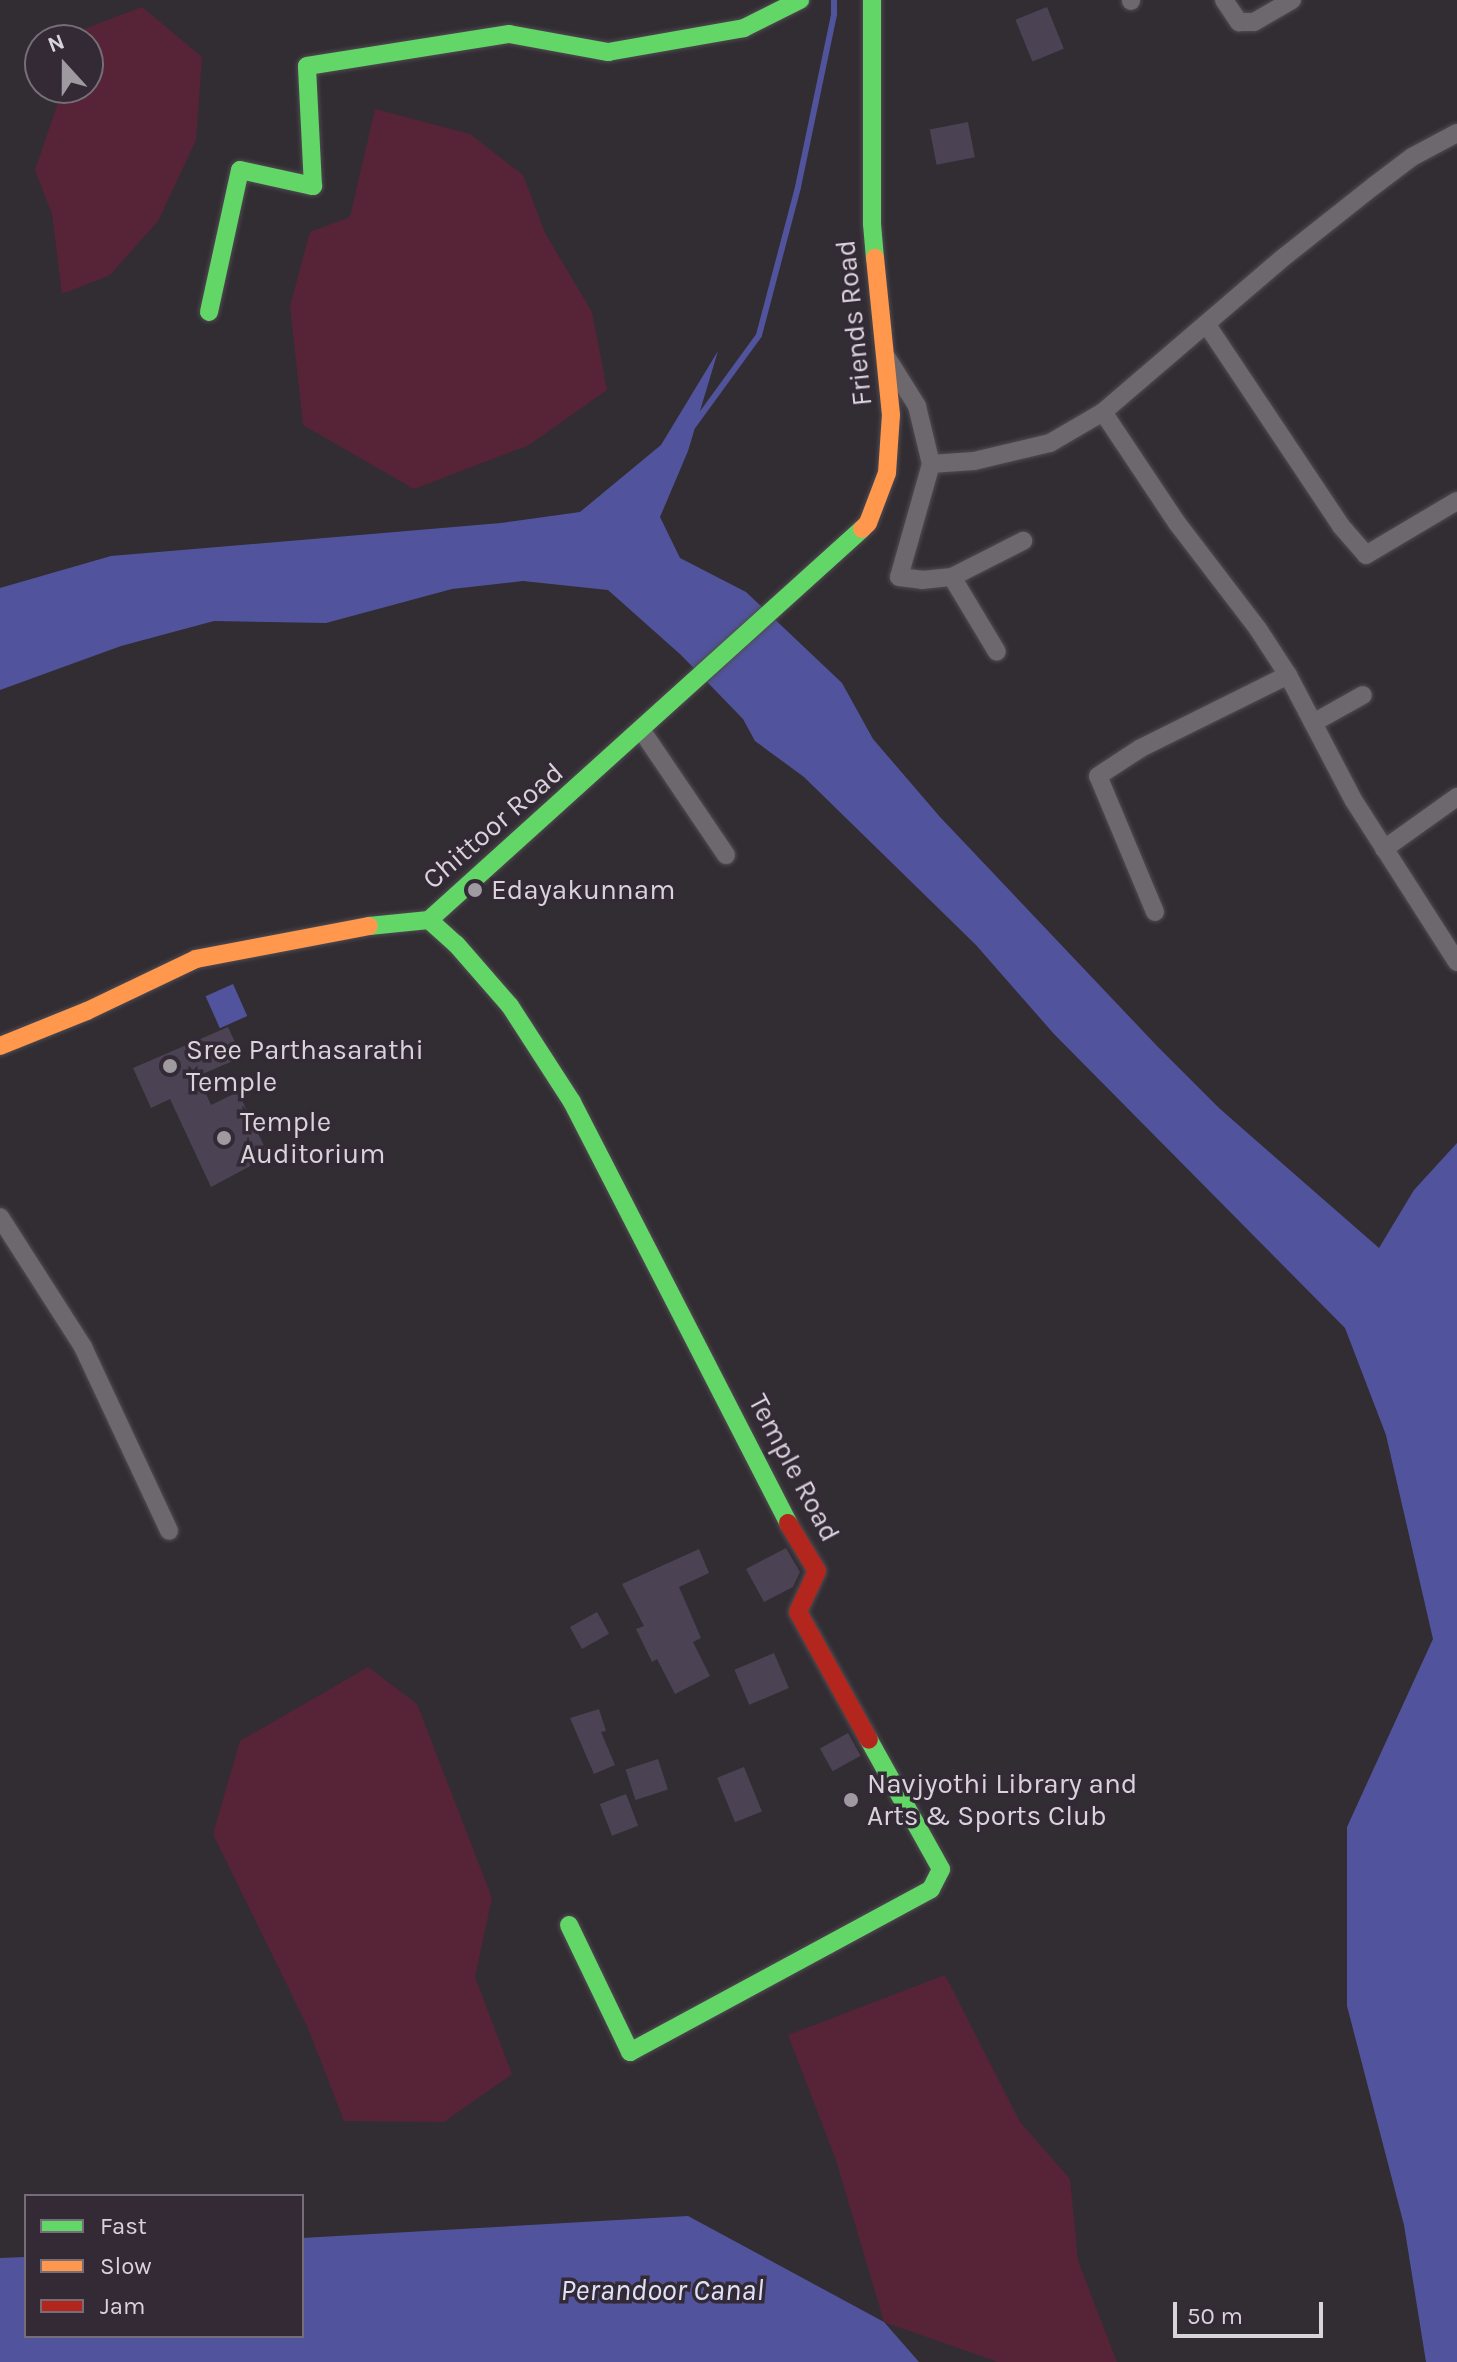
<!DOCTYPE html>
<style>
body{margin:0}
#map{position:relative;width:1457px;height:2362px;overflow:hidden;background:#322d33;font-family:Karla,sans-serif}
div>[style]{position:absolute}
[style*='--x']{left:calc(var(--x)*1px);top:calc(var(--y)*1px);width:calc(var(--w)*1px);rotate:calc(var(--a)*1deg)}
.green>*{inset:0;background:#572337}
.water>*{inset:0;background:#51549d;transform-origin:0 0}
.stream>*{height:6px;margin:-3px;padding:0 3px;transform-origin:3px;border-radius:3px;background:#51549d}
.building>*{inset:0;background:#4b4254;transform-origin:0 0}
.roads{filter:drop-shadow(0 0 2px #4f4b51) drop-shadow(0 0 2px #4f4b51)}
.street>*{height:18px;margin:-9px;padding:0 9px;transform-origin:9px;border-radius:9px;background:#6c686d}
.fast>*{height:18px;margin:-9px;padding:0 9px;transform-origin:9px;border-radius:9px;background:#63d668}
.slow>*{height:18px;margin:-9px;padding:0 9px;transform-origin:9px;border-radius:9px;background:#ff974d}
.jam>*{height:18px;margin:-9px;padding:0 9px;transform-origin:9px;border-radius:9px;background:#b3261e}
.dots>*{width:22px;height:22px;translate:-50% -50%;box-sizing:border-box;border:4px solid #332a36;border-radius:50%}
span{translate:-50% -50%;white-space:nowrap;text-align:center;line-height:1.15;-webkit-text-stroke:7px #332a36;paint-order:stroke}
.street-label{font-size:28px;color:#d9d3db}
.poi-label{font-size:28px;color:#d9d3db}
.left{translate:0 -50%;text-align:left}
.water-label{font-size:30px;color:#dee2f9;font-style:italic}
.legend{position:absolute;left:24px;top:2194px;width:280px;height:144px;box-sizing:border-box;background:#332a36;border:2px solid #756e78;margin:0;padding:10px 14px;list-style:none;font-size:24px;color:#d9d3db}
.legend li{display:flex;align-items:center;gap:16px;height:40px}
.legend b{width:40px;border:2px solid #756e78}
.north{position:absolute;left:24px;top:24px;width:80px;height:80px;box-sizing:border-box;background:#332a36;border:2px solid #756e78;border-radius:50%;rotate:339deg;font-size:22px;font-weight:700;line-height:32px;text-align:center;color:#d9d3db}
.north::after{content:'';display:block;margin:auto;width:28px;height:36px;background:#9f99a0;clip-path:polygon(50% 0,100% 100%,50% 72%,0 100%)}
.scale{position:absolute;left:1173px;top:2302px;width:150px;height:36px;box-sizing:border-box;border:4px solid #d9d3db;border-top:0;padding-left:10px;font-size:24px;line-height:28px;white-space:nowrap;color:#d9d3db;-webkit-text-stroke:6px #332a36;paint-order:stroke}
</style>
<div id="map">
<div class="green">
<i style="clip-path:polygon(142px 7px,202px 57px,196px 140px,158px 221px,110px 275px,62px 294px,52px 214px,35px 170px,63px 88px,88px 88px,88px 40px,66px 40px,66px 36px)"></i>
<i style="clip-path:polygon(375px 109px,470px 134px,523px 175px,545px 233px,592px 312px,607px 390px,529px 445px,414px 489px,303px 425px,290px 306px,310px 232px,350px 217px)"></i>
<i style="clip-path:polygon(368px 1667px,417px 1704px,492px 1898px,475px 1977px,512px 2074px,444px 2122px,344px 2121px,308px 2028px,213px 1834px,240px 1741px)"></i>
<i style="clip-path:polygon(945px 1975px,1020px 2122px,1070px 2179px,1078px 2261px,1117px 2362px,998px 2362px,884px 2322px,836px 2160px,788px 2035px)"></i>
</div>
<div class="water">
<i style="clip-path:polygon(718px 351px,688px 451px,660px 517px,680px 558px,746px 592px,842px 683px,873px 739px,940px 817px,1158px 1047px,1219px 1108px,1379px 1248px,1414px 1190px,1457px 1143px,1457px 2362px,1426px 2362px,1404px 2225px,1347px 2006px,1347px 1827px,1433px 1639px,1386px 1435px,1345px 1328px,1054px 1034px,976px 945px,804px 777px,755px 741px,743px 719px,681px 655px,608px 590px,523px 581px,452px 589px,326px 623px,214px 621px,121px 646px,0 690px,0 588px,111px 556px,501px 523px,580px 512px,661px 445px)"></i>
<i style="left:233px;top:984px;width:35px;height:30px;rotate:66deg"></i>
<i style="clip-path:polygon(688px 2216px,884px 2322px,919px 2362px,0 2362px,0 2258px,26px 2257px,26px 2336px,302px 2336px,302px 2238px)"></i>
</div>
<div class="stream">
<i style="--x:693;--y:426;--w:112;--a:-54"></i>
<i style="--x:759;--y:335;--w:153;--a:-75.2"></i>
<i style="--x:798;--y:187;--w:177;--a:-78.2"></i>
<i style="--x:834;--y:14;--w:14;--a:-90"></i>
</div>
<div class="building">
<i style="left:1047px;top:7px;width:45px;height:34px;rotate:68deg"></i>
<i style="left:968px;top:122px;width:36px;height:39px;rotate:79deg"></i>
<i style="clip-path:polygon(228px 1027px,242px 1057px,198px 1076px,211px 1105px,238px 1092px,269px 1156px,211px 1187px,170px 1099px,151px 1108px,133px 1068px)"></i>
<i style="clip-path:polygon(786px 1548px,800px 1572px,793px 1587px,764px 1602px,746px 1569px)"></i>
<i style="clip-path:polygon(699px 1549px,709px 1573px,679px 1587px,701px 1638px,693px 1642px,710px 1676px,675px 1694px,657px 1659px,652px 1662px,636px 1629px,644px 1626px,622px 1584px)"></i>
<i style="left:597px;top:1612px;width:25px;height:31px;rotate:61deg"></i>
<i style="left:774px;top:1653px;width:38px;height:43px;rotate:67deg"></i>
<i style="clip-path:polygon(599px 1709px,606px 1731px,601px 1732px,615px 1765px,594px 1774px,570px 1718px)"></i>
<i style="left:848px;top:1733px;width:26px;height:32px;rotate:61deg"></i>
<i style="left:658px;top:1759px;width:32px;height:34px;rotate:72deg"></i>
<i style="left:744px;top:1767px;width:48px;height:29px;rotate:68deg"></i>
<i style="left:626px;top:1794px;width:34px;height:28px;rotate:69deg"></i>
</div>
<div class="roads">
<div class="street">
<i style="--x:1131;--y:0;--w:1;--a:90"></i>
<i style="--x:1224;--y:0;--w:27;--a:56"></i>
<i style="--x:1239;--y:22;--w:15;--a:0"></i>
<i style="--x:1254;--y:22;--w:44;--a:-30.1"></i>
<i style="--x:1207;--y:325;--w:242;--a:56.3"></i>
<i style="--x:1341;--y:526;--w:38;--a:49"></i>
<i style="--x:1366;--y:555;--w:106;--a:-30.7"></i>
<i style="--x:887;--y:358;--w:57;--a:58"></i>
<i style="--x:917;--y:406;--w:60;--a:76.4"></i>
<i style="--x:931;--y:464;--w:43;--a:-4"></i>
<i style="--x:974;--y:461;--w:78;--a:-13.3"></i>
<i style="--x:1050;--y:443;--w:61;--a:-30.3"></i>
<i style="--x:1103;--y:412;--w:238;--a:-40.6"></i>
<i style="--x:1284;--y:257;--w:116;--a:-38.4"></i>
<i style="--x:1375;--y:185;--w:46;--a:-37.1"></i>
<i style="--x:1412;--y:157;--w:51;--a:-28.1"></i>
<i style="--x:1103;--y:412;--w:133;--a:56.3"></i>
<i style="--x:1177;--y:523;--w:133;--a:52.6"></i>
<i style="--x:1258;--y:629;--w:55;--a:56.9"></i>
<i style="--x:1288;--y:675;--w:142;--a:62.4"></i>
<i style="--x:1354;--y:801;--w:191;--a:57.4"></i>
<i style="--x:931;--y:464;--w:117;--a:105.8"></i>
<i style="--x:899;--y:577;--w:23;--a:7"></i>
<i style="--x:922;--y:580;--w:30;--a:-6"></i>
<i style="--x:952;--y:577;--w:80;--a:-26.9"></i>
<i style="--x:952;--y:577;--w:87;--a:59"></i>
<i style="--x:1313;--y:723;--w:57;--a:-29.2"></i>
<i style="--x:642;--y:731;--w:150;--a:55.9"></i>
<i style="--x:1384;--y:849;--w:90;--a:-35.5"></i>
<i style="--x:1155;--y:912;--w:147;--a:-112.7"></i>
<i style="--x:1098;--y:776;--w:51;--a:-33.1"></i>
<i style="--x:1141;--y:748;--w:164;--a:-26.4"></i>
<i style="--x:0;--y:1217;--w:154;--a:57.4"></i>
<i style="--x:83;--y:1347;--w:203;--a:64.9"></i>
</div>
<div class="fast">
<i style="--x:872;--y:0;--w:224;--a:90"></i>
<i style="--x:872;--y:224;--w:34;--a:85"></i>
<i style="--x:209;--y:312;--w:145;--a:-77.7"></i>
<i style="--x:240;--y:170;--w:75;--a:12.4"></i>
<i style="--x:313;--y:186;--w:120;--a:-92.9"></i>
<i style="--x:307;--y:66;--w:205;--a:-9"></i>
<i style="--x:509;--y:34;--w:101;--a:10.3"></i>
<i style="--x:608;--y:52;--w:138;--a:-10"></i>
<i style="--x:744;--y:28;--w:63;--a:-26.6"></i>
<i style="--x:429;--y:920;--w:36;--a:42"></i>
<i style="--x:456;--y:944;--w:82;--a:48.9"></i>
<i style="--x:510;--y:1006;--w:114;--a:57.1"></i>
<i style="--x:572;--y:1102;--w:473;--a:62.8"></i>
<i style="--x:369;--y:926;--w:60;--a:-5.7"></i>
<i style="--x:429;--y:920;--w:583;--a:-42.08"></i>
<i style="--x:569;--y:1925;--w:141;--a:64.3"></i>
<i style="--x:630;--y:2052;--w:342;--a:-28.4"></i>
<i style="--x:931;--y:1889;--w:22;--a:-63"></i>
<i style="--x:941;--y:1869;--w:148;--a:-119.2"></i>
</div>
<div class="slow">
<i style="--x:862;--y:529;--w:8;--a:-45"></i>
<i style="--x:868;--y:523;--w:53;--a:-69.2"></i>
<i style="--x:887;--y:473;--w:58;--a:-86.1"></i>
<i style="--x:891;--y:415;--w:158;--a:-95.8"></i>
<i style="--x:0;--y:1046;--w:94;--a:-21.9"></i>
<i style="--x:87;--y:1011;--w:121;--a:-25.5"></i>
<i style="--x:196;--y:959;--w:176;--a:-10.8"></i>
</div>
<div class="jam">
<i style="--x:788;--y:1523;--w:56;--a:58.9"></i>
<i style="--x:817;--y:1571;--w:45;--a:114.9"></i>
<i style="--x:798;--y:1612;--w:146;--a:61"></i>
</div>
</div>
<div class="dots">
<i style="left:475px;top:890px;background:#9f99a0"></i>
<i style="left:170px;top:1066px;background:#9f99a0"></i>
<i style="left:224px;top:1138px;background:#9f99a0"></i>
<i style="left:851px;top:1800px;background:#9f99a0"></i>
</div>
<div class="street-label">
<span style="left:854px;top:323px;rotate:-96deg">Friends Road</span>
<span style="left:493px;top:826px;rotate:-41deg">Chittoor Road</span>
<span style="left:794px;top:1468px;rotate:62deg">Temple Road</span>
</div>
<div class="poi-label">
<span class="left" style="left:491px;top:890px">Edayakunnam</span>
<span class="left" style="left:186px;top:1066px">Sree Parthasarathi<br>Temple</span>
<span class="left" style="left:240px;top:1138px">Temple<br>Auditorium</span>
<span class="left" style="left:867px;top:1800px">Navjyothi Library and<br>Arts &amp; Sports Club</span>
</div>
<div class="water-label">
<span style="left:662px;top:2290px">Perandoor Canal</span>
</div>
<ul class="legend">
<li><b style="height:10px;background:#63d668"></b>Fast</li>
<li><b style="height:10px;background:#ff974d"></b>Slow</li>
<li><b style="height:10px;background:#b3261e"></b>Jam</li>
</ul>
<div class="north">N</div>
<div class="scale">50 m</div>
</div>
